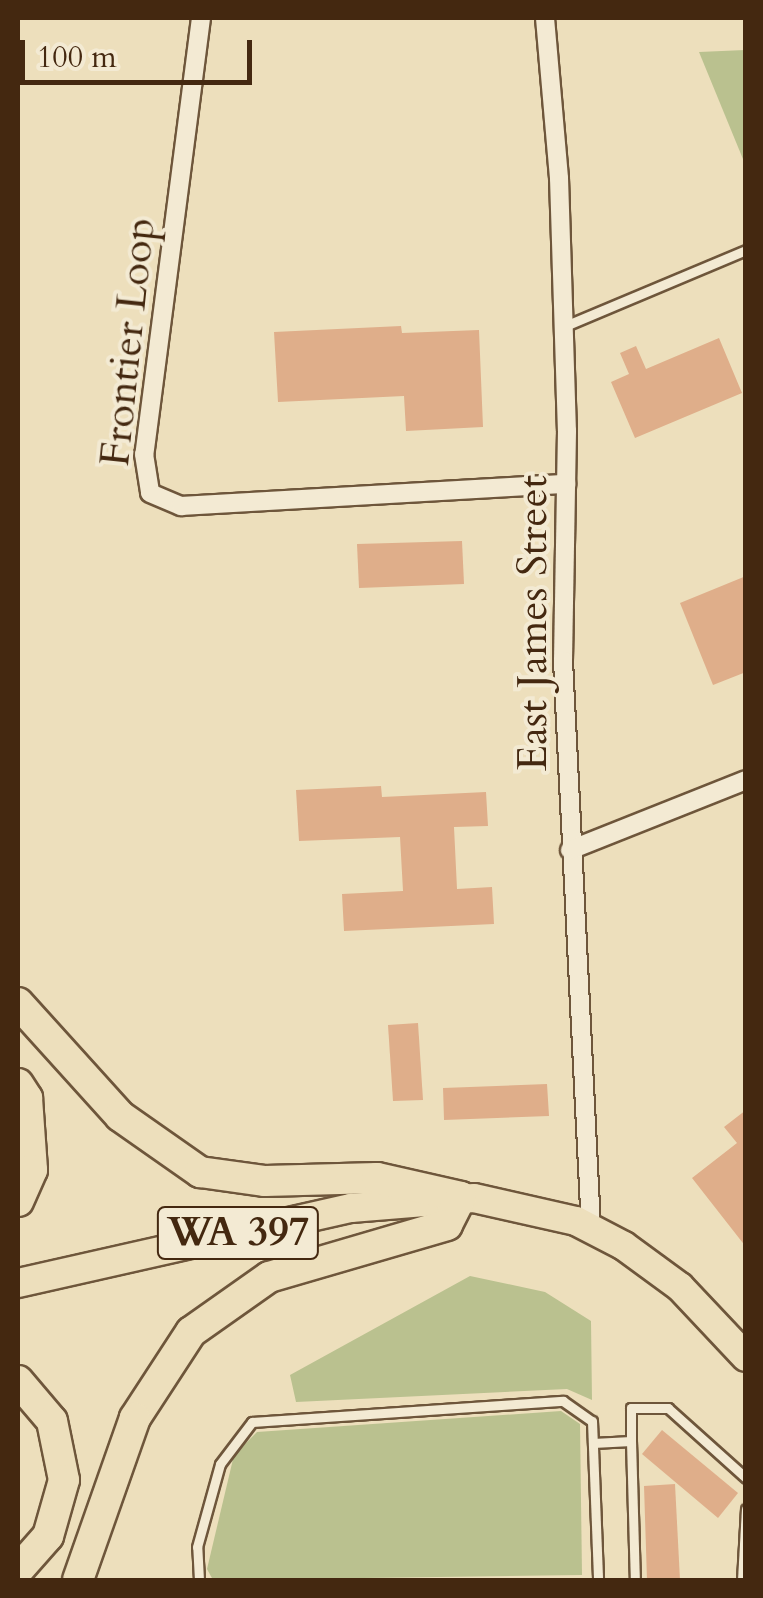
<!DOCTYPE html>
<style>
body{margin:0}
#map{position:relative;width:763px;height:1598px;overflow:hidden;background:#eddfbc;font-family:Cardo,serif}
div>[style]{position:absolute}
.green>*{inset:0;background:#bac18f}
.building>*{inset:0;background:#dfae8a}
.roads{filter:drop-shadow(2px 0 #6e563b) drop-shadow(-2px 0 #6e563b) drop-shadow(0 2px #6e563b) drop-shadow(0 -2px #6e563b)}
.service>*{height:9px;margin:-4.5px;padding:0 4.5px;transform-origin:4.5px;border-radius:4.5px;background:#f3ead3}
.minor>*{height:18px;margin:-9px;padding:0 9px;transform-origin:9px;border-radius:9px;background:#f3ead3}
.primary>*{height:28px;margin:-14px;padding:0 14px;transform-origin:14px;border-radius:14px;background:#eddfbc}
.motorway>*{height:30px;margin:-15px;padding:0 15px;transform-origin:15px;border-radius:15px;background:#eddfbc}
span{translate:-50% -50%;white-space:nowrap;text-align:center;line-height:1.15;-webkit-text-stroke:8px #f3ead3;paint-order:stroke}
.shield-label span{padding:2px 8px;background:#f3ead3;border:2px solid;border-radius:8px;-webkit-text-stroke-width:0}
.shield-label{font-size:40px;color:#442810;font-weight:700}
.street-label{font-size:42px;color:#442810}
.frame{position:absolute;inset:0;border:20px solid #442810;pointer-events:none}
.scale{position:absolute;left:20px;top:40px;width:232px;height:45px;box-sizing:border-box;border:5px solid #442810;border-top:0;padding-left:12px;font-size:30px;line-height:35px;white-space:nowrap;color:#442810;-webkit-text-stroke:8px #f3ead3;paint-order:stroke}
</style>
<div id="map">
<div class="green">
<i style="clip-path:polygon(745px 50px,746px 50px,745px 164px,699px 52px)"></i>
<i style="clip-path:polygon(470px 1276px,545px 1292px,591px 1321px,592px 1400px,567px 1389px,296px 1402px,290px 1375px)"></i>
<i style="clip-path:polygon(561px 1411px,580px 1424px,582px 1575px,213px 1580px,207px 1569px,234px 1455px,257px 1432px)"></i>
</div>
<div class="building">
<i style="clip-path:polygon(401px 326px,402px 333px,479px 330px,483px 427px,406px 431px,404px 396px,278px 402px,274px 332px)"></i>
<i style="clip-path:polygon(719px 338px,742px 393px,635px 438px,611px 382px,629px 374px,620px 353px,636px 346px,646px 369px)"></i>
<i style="clip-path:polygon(462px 541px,464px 584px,359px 588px,357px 544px)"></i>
<i style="clip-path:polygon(746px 576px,746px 672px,713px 685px,680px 603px)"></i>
<i style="clip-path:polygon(381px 786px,382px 797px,486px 792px,488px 826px,454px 827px,457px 889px,492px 887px,494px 924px,344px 931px,342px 894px,403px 891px,400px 837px,299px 841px,296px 790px)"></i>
<i style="clip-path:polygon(418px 1023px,423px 1100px,393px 1101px,388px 1025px)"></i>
<i style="clip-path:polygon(547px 1084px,549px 1116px,444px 1120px,443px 1088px)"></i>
<i style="clip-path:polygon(746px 1110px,746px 1247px,692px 1178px,737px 1143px,724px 1127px)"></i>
<i style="clip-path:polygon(662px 1430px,738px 1493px,718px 1518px,642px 1454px)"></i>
<i style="clip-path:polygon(675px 1484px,680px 1580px,647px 1580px,644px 1486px)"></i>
</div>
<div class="roads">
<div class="service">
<i style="left:565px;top:326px;width:196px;rotate:-22.8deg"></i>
<i style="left:631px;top:1441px;width:33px;rotate:-90deg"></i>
<i style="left:631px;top:1408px;width:37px"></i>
<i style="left:668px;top:1408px;width:105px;rotate:41.9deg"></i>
<i style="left:593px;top:1443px;width:38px;rotate:-3deg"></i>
<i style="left:631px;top:1441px;width:139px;rotate:88.4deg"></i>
<i style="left:199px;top:1580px;width:33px;rotate:-93deg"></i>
<i style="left:197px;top:1547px;width:86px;rotate:-74.5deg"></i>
<i style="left:220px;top:1464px;width:53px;rotate:-52.7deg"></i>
<i style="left:252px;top:1422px;width:312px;rotate:-3.9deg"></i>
<i style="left:563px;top:1401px;width:35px;rotate:35deg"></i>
<i style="left:592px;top:1421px;width:159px;rotate:87.8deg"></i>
<i style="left:742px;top:1580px;width:71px;rotate:-86.8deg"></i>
</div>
<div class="minor">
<i style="left:201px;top:18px;width:440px;rotate:97.4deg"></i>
<i style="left:144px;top:454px;width:39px;rotate:81deg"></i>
<i style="left:150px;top:493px;width:34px;rotate:23deg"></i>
<i style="left:181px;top:506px;width:386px;rotate:-3.3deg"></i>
<i style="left:545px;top:18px;width:161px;rotate:85deg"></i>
<i style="left:559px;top:178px;width:253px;rotate:88.2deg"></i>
<i style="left:567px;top:431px;width:230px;rotate:91deg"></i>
<i style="left:563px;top:661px;width:568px;rotate:87.17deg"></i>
<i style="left:570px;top:850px;width:189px;rotate:-21.7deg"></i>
</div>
<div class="primary">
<i style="left:18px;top:1283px;width:341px;rotate:-12.7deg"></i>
<i style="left:351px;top:1208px;width:123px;rotate:-4.6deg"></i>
<i style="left:474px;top:1198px;width:105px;rotate:12.7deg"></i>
<i style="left:576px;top:1221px;width:54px;rotate:27.5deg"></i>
<i style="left:624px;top:1246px;width:69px;rotate:36.2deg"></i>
<i style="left:680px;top:1287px;width:96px;rotate:46.7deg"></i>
</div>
<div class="motorway">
<i style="left:18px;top:1003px;width:152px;rotate:47.9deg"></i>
<i style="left:120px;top:1116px;width:98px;rotate:35deg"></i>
<i style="left:200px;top:1172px;width:66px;rotate:7.9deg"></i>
<i style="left:265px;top:1181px;width:112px;rotate:-1.5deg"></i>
<i style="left:377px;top:1178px;width:86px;rotate:12.7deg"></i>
<i style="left:461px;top:1197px;width:31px;rotate:117deg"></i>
<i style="left:447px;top:1225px;width:185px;rotate:163.7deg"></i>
<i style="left:269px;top:1277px;width:95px;rotate:144.8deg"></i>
<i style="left:191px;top:1332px;width:103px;rotate:123.1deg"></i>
<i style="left:135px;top:1418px;width:172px;rotate:109.4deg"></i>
<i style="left:18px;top:1084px;width:17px;rotate:57deg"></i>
<i style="left:27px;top:1098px;width:72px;rotate:86deg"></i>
<i style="left:32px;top:1170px;width:34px;rotate:114deg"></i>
<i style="left:18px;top:1381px;width:52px;rotate:49.6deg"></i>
<i style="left:52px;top:1421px;width:60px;rotate:78.5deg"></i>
<i style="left:64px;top:1480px;width:58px;rotate:105.9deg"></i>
<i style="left:48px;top:1536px;width:45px;rotate:131.4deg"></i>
</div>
</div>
<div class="shield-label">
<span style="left:238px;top:1233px">WA 397</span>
</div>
<div class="street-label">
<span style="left:128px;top:342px;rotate:-84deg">Frontier Loop</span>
<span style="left:533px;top:623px;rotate:-90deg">East James Street</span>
</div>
<div class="frame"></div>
<div class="scale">100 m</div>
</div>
